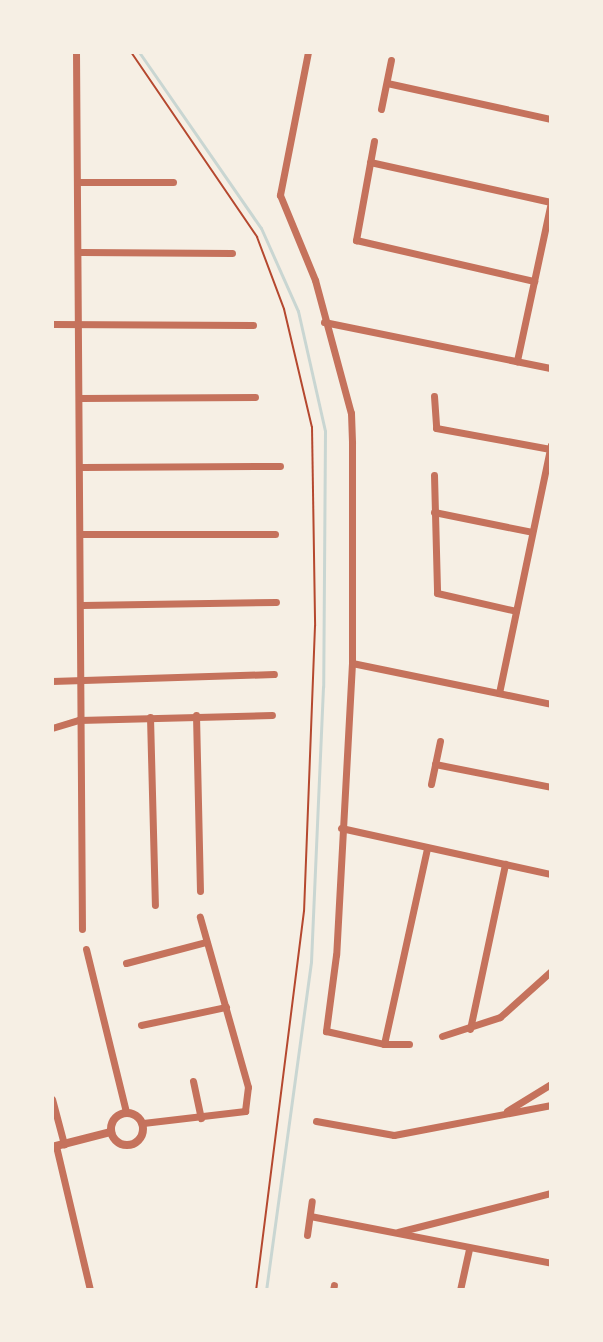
<!DOCTYPE html>
<style>
body{margin:0}
#map{position:relative;width:603px;height:1342px;overflow:hidden;background:#f6efe4;font-family:"Fira Sans",sans-serif}
div>[style]{position:absolute}
.stream>*{height:3px;margin:-1.5px;padding:0 1.5px;transform-origin:1.5px;border-radius:1.5px;background:#c9d6d2}
.path>*{height:2px;margin:-1px;padding:0 1px;transform-origin:1px;border-radius:1px;background:#b5482f}
.minor>*{height:7px;margin:-3.5px;padding:0 3.5px;transform-origin:3.5px;border-radius:3.5px;background:#c5725c}
.tertiary>*{height:8px;margin:-4px;padding:0 4px;transform-origin:4px;border-radius:4px;background:#c5725c}
.tertiary>.ring{margin:-4px;padding:0;box-sizing:content-box;background:none;border:8px solid #c5725c;border-radius:50%}
span{translate:-50% -50%;white-space:nowrap;text-align:center;line-height:1.15;-webkit-text-stroke:6px #f6efe4;paint-order:stroke}
.frame{position:absolute;inset:0;border:54px solid #f6efe4;pointer-events:none}
</style>
<div id="map">
<div class="stream">
<i style="left:139px;top:52px;width:214px;rotate:55.3deg"></i>
<i style="left:261px;top:228px;width:91px;rotate:66deg"></i>
<i style="left:298px;top:311px;width:123px;rotate:77.3deg"></i>
<i style="left:325px;top:431px;width:256px;rotate:90.4deg"></i>
<i style="left:323px;top:687px;width:275px;rotate:92.5deg"></i>
<i style="left:311px;top:962px;width:331px;rotate:97.8deg"></i>
</div>
<div class="path">
<i style="left:131px;top:52px;width:224px;rotate:55.7deg"></i>
<i style="left:257px;top:237px;width:77px;rotate:69.4deg"></i>
<i style="left:284px;top:309px;width:121px;rotate:76.7deg"></i>
<i style="left:312px;top:427px;width:199px;rotate:89.1deg"></i>
<i style="left:315px;top:626px;width:285px;rotate:92.2deg"></i>
<i style="left:304px;top:911px;width:382px;rotate:97.2deg"></i>
</div>
<div class="minor">
<i style="left:76px;top:52px;width:877px;rotate:89.61deg"></i>
<i style="left:308px;top:52px;width:146px;rotate:101.1deg"></i>
<i style="left:280px;top:195px;width:92px;rotate:67.6deg"></i>
<i style="left:315px;top:280px;width:138px;rotate:74.9deg"></i>
<i style="left:351px;top:413px;width:30px;rotate:88deg"></i>
<i style="left:352px;top:443px;width:220px;rotate:90deg"></i>
<i style="left:352px;top:663px;width:292px;rotate:93.1deg"></i>
<i style="left:336px;top:955px;width:77px;rotate:97.5deg"></i>
<i style="left:326px;top:1031px;width:59px;rotate:12.6deg"></i>
<i style="left:384px;top:1044px;width:25px"></i>
<i style="left:387px;top:83px;width:168px;rotate:12.4deg"></i>
<i style="left:381px;top:109px;width:50px;rotate:-78.5deg"></i>
<i style="left:374px;top:141px;width:101px;rotate:100.3deg"></i>
<i style="left:356px;top:240px;width:183px;rotate:13deg"></i>
<i style="left:370px;top:162px;width:185px;rotate:12.5deg"></i>
<i style="left:551px;top:202px;width:163px;rotate:102.1deg"></i>
<i style="left:78px;top:182px;width:95px"></i>
<i style="left:81px;top:252px;width:151px;rotate:0.4deg"></i>
<i style="left:324px;top:322px;width:232px;rotate:11.5deg"></i>
<i style="left:52px;top:324px;width:201px;rotate:0.3deg"></i>
<i style="left:434px;top:396px;width:32px;rotate:86deg"></i>
<i style="left:436px;top:428px;width:116px;rotate:10.4deg"></i>
<i style="left:80px;top:398px;width:175px;rotate:-0.3deg"></i>
<i style="left:82px;top:467px;width:198px;rotate:-0.3deg"></i>
<i style="left:434px;top:475px;width:118px;rotate:88.5deg"></i>
<i style="left:437px;top:593px;width:81px;rotate:12.8deg"></i>
<i style="left:434px;top:512px;width:100px;rotate:11.5deg"></i>
<i style="left:81px;top:534px;width:194px"></i>
<i style="left:82px;top:605px;width:194px;rotate:-0.9deg"></i>
<i style="left:352px;top:663px;width:203px;rotate:11.6deg"></i>
<i style="left:52px;top:681px;width:222px;rotate:-1.8deg"></i>
<i style="left:499px;top:693px;width:253px;rotate:-78.2deg"></i>
<i style="left:196px;top:715px;width:176px;rotate:88.7deg"></i>
<i style="left:150px;top:717px;width:188px;rotate:88.5deg"></i>
<i style="left:52px;top:728px;width:28px;rotate:-17deg"></i>
<i style="left:79px;top:720px;width:193px;rotate:-1.5deg"></i>
<i style="left:435px;top:764px;width:118px;rotate:11.2deg"></i>
<i style="left:431px;top:784px;width:44px;rotate:-78.2deg"></i>
<i style="left:341px;top:828px;width:215px;rotate:12.4deg"></i>
<i style="left:86px;top:949px;width:168px;rotate:76.2deg"></i>
<i style="left:126px;top:963px;width:83px;rotate:-14.7deg"></i>
<i style="left:141px;top:1025px;width:87px;rotate:-12deg"></i>
<i style="left:470px;top:1029px;width:169px;rotate:-78deg"></i>
<i style="left:442px;top:1036px;width:61px;rotate:-18.1deg"></i>
<i style="left:500px;top:1017px;width:69px;rotate:-42deg"></i>
<i style="left:384px;top:1044px;width:201px;rotate:-77.6deg"></i>
<i style="left:193px;top:1081px;width:38px;rotate:78deg"></i>
<i style="left:52px;top:1099px;width:47px;rotate:75.1deg"></i>
<i style="left:507px;top:1111px;width:52px;rotate:-31.5deg"></i>
<i style="left:316px;top:1121px;width:79px;rotate:10.2deg"></i>
<i style="left:394px;top:1135px;width:160px;rotate:-10.8deg"></i>
<i style="left:143px;top:1123px;width:103px;rotate:-6.7deg"></i>
<i style="left:245px;top:1111px;width:24px;rotate:-83deg"></i>
<i style="left:248px;top:1087px;width:177px;rotate:-105.8deg"></i>
<i style="left:56px;top:1146px;width:148px;rotate:76.7deg"></i>
<i style="left:310px;top:1216px;width:246px;rotate:11deg"></i>
<i style="left:398px;top:1232px;width:158px;rotate:-14.3deg"></i>
<i style="left:307px;top:1235px;width:34px;rotate:-82deg"></i>
<i style="left:333px;top:1290px;width:5px;rotate:-79deg"></i>
<i style="left:460px;top:1290px;width:42px;rotate:-77.6deg"></i>
</div>
<div class="tertiary">
<i class="ring" style="left:111px;top:1113px;width:24px;height:24px"></i>
<i style="left:52px;top:1147px;width:61px;rotate:-14.3deg"></i>
</div>
<div class="frame"></div>
</div>
